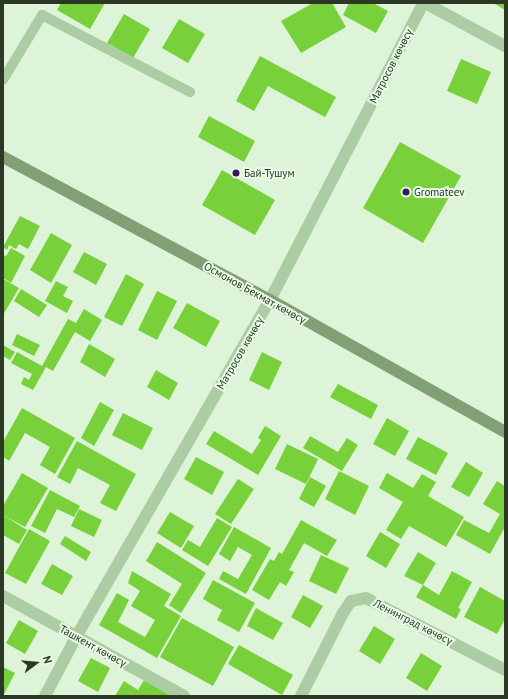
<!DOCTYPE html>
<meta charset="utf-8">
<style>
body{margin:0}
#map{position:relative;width:508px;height:699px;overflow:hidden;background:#ddf4d9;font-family:"PT Sans",sans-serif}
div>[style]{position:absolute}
.building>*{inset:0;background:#78d03b}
.lane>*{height:10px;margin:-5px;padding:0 5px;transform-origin:5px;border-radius:5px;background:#accda4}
.street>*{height:12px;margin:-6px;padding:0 6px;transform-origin:6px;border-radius:6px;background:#accda4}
.secondary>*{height:12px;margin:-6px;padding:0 6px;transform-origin:6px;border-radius:6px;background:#82a075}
.dots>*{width:11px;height:11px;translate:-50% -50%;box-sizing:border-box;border:2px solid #e8fbe6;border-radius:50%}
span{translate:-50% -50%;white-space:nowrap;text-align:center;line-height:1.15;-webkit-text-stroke:4px #e8fbe6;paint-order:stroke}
.street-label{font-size:11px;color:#2c3726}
.poi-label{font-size:11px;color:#2c3726}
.left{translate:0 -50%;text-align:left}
.frame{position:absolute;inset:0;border:4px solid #2c3726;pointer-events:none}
.north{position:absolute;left:16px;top:643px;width:40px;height:40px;-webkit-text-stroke:3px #e8fbe6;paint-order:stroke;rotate:74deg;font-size:11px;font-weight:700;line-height:16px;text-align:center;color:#2c3726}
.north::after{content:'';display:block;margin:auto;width:14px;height:18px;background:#2c3726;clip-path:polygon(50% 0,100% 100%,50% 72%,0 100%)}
</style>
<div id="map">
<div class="building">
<i style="clip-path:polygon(61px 3px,105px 3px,90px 29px,57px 10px)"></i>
<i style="clip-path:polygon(313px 3px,332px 3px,346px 27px,301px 53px,281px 21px)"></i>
<i style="clip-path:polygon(349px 3px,373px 3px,388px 11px,376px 33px,343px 15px)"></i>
<i style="clip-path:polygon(493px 3px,505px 3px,505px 10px)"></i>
<i style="clip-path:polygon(124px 14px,150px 29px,133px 58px,107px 43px)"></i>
<i style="clip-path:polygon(179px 19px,205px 34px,188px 63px,162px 48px)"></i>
<i style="clip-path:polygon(260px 56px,336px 97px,325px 117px,268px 86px,254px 111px,236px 101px)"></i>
<i style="clip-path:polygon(461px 59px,491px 72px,477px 104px,447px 91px)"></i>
<i style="clip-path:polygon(209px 116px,255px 141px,244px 162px,198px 137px)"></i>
<i style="clip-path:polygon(400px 142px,461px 176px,423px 243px,363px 208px)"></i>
<i style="clip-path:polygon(222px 170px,275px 200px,255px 235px,202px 205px)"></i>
<i style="clip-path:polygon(20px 216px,40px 226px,28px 249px,19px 244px,16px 249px,9px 245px,7px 250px,3px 247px)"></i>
<i style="clip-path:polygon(51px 233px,72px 245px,51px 283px,30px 270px)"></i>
<i style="clip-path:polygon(11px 248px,25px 256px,11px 283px,3px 278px,3px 255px,6px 256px)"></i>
<i style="clip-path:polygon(84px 252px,107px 264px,96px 285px,73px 272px)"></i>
<i style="clip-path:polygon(126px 274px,144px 284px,122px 326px,104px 317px)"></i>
<i style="clip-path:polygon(3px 279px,19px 288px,3px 315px)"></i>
<i style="clip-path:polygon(56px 281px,68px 287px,63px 296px,73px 301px,67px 313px,45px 301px)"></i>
<i style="clip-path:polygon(21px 289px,47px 305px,39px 317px,14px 301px)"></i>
<i style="clip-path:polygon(157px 291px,177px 301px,157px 340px,138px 330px)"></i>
<i style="clip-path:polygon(187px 303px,220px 321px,206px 347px,173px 328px)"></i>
<i style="clip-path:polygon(84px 309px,102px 320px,90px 341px,75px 332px,53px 371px,46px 367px,33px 390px,21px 384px,24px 377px,29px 380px,32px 374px,11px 363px,17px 352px,42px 366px,68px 319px,76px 323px)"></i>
<i style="clip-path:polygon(17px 334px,40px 345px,34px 356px,12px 345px)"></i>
<i style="clip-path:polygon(89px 344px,115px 359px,105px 377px,80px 362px)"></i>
<i style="clip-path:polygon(3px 345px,15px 352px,10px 360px,3px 356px)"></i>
<i style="clip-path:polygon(262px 352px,282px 362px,269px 390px,249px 380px)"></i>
<i style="clip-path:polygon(156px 370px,178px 383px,169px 400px,147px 387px)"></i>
<i style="clip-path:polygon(338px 384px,378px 405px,371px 419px,330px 397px)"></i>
<i style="clip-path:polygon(100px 402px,114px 410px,94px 446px,81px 438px)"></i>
<i style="clip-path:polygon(22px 408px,75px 438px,55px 474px,40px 465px,50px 447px,25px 433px,9px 461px,3px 457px,3px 442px)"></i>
<i style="clip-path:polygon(123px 413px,153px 428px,142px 450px,112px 435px)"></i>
<i style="clip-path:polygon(387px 418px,409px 431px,395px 456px,373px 444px)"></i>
<i style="clip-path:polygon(265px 426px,281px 436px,258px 475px,206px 444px,214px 431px,252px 454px,261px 440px,258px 438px)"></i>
<i style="clip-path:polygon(310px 436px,338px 452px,347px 438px,358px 445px,342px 471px,303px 448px)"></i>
<i style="clip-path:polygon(418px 437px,448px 453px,436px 475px,406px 459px)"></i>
<i style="clip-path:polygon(77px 441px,136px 474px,116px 511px,100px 503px,110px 485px,78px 468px,70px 484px,57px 477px)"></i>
<i style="clip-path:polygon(287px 444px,318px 459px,306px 484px,275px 469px)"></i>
<i style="clip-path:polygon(196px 457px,224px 472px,212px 495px,184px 479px)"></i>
<i style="clip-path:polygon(466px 462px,483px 473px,469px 497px,451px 487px)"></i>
<i style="clip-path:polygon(339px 471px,369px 486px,355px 515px,325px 499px)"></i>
<i style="clip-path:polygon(22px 473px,48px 488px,25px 527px,3px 515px,3px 506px)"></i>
<i style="clip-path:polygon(387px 473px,413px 488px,422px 474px,436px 482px,428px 496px,464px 517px,446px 547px,409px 526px,401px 539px,386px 530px,403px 502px,379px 488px)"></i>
<i style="clip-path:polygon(310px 477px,326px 486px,314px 507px,299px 499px)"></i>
<i style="clip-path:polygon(238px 479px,254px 489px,231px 524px,215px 514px)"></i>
<i style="clip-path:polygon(497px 481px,505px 486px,505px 527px,490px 554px,456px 535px,464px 520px,489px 533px,500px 514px,483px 504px)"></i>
<i style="clip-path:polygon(50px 490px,80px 506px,74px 517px,57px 509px,45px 533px,31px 526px)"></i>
<i style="clip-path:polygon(79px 509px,102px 520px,94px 537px,71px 526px)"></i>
<i style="clip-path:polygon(170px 512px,194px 526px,181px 548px,157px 533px)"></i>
<i style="clip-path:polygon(3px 515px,27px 530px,19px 544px,3px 535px)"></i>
<i style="clip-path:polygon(217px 518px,232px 527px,208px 566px,182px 550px,188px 540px,200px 547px)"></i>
<i style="clip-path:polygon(301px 520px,337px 540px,327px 556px,304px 543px,289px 570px,294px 572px,286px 586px,280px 582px,269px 600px,252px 590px,270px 559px,274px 561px,279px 552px,282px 554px)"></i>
<i style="clip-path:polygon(234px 527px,271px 548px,246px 594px,219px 579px,223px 571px,238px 579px,252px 555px,238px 547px,230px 561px,219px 554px)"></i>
<i style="clip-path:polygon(29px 529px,50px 541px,26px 584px,5px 573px)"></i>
<i style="clip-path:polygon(380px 532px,400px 544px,386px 568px,366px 556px)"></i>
<i style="clip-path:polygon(65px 536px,91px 552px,86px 561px,60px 544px)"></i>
<i style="clip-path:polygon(157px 542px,206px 573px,181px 613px,169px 605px,182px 584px,146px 561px)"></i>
<i style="clip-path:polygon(418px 552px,436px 563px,423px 585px,404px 576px)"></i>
<i style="clip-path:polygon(321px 555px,349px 568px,336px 594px,309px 581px)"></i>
<i style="clip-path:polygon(52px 564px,73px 576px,62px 595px,41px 584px)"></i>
<i style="clip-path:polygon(132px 571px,171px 594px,164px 606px,181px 616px,157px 658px,99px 625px,117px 593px,129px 600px,118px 622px,145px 637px,155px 620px,131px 606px,140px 591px,128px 583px)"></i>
<i style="clip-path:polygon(452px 571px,472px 582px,458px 608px,461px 609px,456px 619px,416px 597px,423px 585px,439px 595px)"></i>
<i style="clip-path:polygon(213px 580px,255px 603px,239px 632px,217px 620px,222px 610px,203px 599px)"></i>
<i style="clip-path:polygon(480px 587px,505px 601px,505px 619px,497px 634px,464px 617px)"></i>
<i style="clip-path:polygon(303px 595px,323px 606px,310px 628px,291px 617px)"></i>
<i style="clip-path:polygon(256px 608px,283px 623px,273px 640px,247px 626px)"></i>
<i style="clip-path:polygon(182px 618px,234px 647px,213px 686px,160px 657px)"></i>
<i style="clip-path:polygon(19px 620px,38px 631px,25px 654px,6px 643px)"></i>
<i style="clip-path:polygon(374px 626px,395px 639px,380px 664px,359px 651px)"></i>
<i style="clip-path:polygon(239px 645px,293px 675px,282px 695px,228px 664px)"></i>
<i style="clip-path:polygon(421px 653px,442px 666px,427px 691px,406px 678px)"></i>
<i style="clip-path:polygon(91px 658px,110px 668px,98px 692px,78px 681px)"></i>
<i style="clip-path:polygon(3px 667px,15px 673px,3px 696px)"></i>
<i style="clip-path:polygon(144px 680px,171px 696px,115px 696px,124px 681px,138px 690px)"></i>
</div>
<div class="lane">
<i style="left:3px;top:80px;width:76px;rotate:-59deg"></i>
<i style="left:42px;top:15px;width:167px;rotate:27.5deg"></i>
</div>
<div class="street">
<i style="left:425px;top:3px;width:91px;rotate:28.3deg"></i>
<i style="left:3px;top:596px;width:207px;rotate:28.9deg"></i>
<i style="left:45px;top:696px;width:67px;rotate:-62.3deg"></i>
<i style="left:76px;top:637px;width:389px;rotate:-60.1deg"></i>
<i style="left:270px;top:300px;width:334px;rotate:-62.7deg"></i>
<i style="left:301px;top:696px;width:93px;rotate:-63.2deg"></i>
<i style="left:343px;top:613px;width:14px;rotate:-56deg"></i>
<i style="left:351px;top:601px;width:15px;rotate:-11deg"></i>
<i style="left:366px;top:598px;width:157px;rotate:27.4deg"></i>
</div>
<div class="secondary">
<i style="left:3px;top:157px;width:303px;rotate:28.2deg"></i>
<i style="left:270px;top:300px;width:270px;rotate:29.3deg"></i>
</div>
<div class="dots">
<i style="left:236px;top:173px;background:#34195c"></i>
<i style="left:406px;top:192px;background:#34195c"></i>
</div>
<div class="street-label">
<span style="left:391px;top:66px;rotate:-63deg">Матросов көчөсү</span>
<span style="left:255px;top:293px;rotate:29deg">Осмонов Бекмат көчөсү</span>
<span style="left:240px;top:353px;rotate:-60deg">Матросов көчөсү</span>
<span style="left:413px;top:622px;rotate:27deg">Ленинград көчөсү</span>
<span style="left:93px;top:646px;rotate:29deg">Ташкент көчөсү</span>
</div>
<div class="poi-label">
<span class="left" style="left:244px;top:173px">Бай-Тушум</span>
<span class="left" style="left:414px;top:192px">Gromateev</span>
</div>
<div class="frame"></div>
<div class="north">N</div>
</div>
